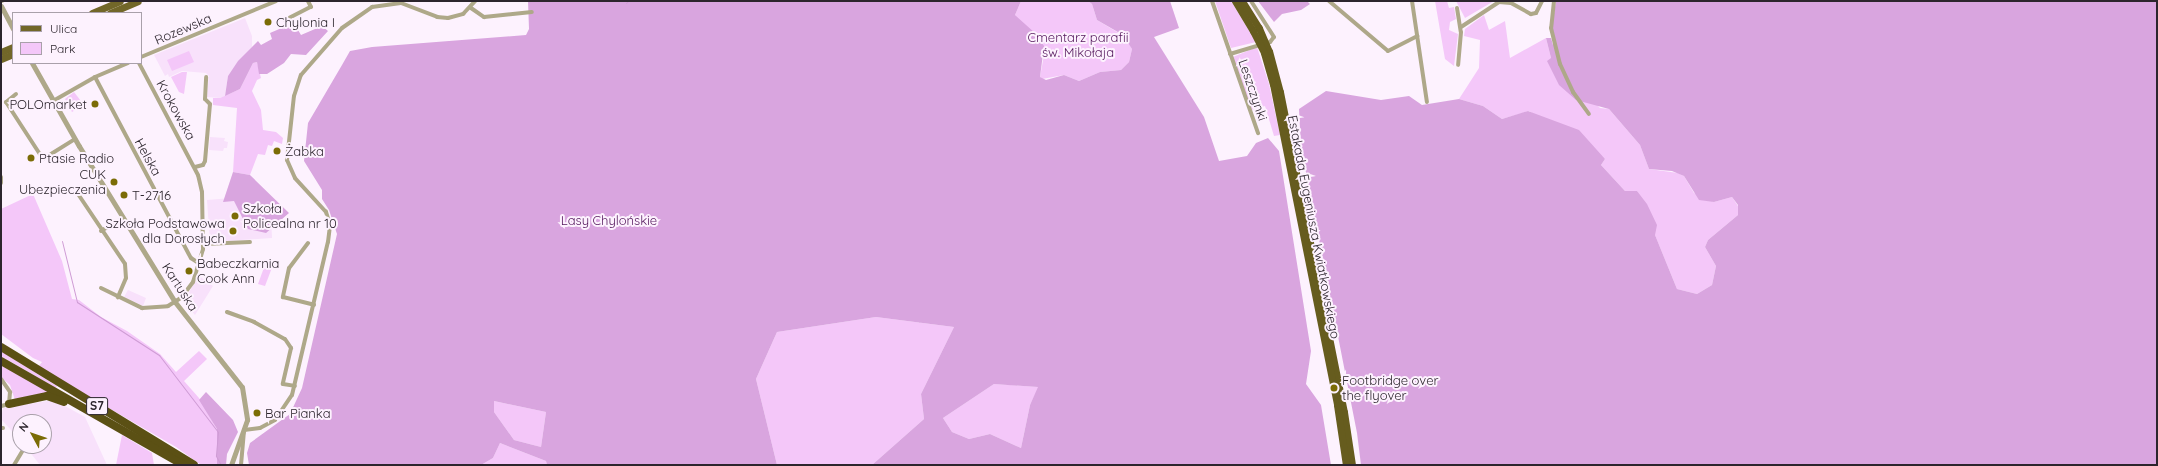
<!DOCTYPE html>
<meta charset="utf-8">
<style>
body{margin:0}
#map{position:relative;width:2158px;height:466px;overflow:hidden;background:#fdf2fe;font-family:Quicksand,sans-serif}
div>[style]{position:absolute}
.built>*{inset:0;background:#f8e1fb}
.green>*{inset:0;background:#f4c7f9}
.forest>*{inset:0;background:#d9a5df}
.stream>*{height:1px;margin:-0.5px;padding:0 0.5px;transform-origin:0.5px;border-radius:0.5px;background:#cf9cd5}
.minor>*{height:4px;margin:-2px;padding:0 2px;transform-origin:2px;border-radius:2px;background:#aea889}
.tertiary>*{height:5px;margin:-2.5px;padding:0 2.5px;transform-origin:2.5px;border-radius:2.5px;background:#aea889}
.primary>*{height:7px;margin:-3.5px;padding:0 3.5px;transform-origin:3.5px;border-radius:3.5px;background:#726729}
.trunk>*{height:7px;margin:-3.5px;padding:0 3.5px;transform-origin:3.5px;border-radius:3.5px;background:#665c1e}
.motorway>*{height:8px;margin:-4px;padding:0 4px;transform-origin:4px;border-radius:4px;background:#5b5014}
.trunk-bridge>*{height:7px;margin:-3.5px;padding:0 3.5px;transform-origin:3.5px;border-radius:3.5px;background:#665c1e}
.dots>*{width:11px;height:11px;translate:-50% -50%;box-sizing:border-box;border:2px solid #fdf2fe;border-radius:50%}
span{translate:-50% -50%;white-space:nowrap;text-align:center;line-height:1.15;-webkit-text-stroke:4px #fdf2fe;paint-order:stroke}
.shield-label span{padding:1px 3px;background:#fdf2fe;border:1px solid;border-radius:3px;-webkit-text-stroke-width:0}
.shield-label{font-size:12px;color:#2c252d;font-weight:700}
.poi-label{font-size:13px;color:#2c252d}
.left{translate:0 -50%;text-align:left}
.right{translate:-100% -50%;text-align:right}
.street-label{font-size:13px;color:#2c252d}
.park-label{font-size:13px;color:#54175c}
.frame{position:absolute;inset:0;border:2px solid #2c252d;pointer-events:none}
.legend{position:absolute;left:12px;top:12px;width:130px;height:52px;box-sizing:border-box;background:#fdf2fe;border:1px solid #a9a0aa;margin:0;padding:5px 7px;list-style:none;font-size:12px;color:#2c252d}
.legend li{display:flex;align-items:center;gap:8px;height:20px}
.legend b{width:20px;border:1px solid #a9a0aa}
.north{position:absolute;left:12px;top:414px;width:40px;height:40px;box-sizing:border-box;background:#fdf2fe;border:1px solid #a9a0aa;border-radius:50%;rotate:310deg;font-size:11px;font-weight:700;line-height:16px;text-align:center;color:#2c252d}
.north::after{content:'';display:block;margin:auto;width:14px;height:18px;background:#7b6c06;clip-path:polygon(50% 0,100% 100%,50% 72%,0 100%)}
</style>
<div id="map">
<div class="built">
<i style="clip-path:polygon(245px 18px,252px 36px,252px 47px,228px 76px,225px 96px,220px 98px,207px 97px,209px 76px,206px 73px,182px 71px,169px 77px,168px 74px,165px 76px,154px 55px)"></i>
<i style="clip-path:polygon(210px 137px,225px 138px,224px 141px,228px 142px,227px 148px,224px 148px,223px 151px,209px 150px)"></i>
<i style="clip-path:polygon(270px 195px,272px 238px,210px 242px,207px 200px)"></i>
<i style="clip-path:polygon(199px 276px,213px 286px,195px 315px,190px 309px,191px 305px,184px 300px)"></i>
<i style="clip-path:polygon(128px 290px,146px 298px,143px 306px,124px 297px)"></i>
<i style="clip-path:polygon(54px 400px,85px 417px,107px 465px,40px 465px,25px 446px,44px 446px,44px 422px,20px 422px,20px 440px,1px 419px,3px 408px)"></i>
</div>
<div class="green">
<i style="clip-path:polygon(1021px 1px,1088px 1px,1092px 4px,1097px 20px,1127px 38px,1132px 49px,1129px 62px,1121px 70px,1100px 72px,1079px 81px,1064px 75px,1042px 79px,1040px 77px,1044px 55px,1015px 15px)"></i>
<i style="clip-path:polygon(1215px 1px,1231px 1px,1256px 42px,1231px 48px)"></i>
<i style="clip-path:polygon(1435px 1px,1447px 1px,1449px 8px,1454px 7px,1456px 19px,1450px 22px,1449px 30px,1458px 34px,1454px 66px,1445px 59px)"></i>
<i style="clip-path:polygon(1456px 1px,1494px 1px,1465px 18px)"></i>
<i style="clip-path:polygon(1484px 15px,1489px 30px,1505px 21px,1510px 58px,1546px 38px,1551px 58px,1600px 108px,1609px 109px,1640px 145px,1649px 169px,1678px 173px,1684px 176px,1694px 193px,1714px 202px,1732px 197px,1738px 206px,1738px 215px,1708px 240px,1705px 247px,1716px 266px,1712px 285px,1697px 294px,1677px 289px,1637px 191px,1625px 191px,1601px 165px,1605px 159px,1529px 111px,1502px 119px,1483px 106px,1459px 99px,1479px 68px,1480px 40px,1464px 36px,1465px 29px)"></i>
<i style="clip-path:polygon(1257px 47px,1269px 84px,1280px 135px,1274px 136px,1265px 106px,1251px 110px,1233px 57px)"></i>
<i style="clip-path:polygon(189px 51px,194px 62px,172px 71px,167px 60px)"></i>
<i style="clip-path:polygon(257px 62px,261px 78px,257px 80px,252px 91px,261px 110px,263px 130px,276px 132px,283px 138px,282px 144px,274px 141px,272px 146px,268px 145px,265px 155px,258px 154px,250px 175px,233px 172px,237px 108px,213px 105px,213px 98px,220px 98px,240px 89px,253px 63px)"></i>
<i style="clip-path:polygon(182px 72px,187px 72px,184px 94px,179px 92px,171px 77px)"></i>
<i style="clip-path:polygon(74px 92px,84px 105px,72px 112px,65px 99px)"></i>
<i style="clip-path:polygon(33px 194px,62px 261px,72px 299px,79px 300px,101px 317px,127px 331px,160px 354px,176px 372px,199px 351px,207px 359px,184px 381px,199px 398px,217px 429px,217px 465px,201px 465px,176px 447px,38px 367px,42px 362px,33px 358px,1px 334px,1px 209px)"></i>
<i style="clip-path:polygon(266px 262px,273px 265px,265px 286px,258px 284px)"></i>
<i style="clip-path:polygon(876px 317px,954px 327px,921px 394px,924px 419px,872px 465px,777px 465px,756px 379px,777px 332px)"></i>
<i style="clip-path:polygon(1px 351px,57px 386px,56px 388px,1px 356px)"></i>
<i style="clip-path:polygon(1px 364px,52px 393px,15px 400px,10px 385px,1px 377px)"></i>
<i style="clip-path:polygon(994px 384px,1039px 387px,1030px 405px,1021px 448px,990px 434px,969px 439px,952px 432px,943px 418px)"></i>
<i style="clip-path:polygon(494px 401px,546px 412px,541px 447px,514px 440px,494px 412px)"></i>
<i style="clip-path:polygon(122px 435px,152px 453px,154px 465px,116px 465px)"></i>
<i style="clip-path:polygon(500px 443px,546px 461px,547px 465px,481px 465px,493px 458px)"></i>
</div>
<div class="forest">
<i style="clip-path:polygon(evenodd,528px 1px,1021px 1px,1015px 15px,1035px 33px,1044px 46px,1040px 77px,1046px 80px,1064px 75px,1079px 81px,1100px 72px,1121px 70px,1129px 62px,1132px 49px,1123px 35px,1097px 20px,1092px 4px,1088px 1px,1170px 1px,1179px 28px,1154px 37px,1204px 117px,1219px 161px,1247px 156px,1256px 143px,1268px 138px,1279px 151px,1311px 351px,1306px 384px,1321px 405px,1331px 465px,872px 465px,924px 419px,921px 394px,954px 327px,876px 317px,777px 332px,756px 379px,777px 465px,547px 465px,546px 461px,500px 443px,493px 458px,481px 465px,249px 465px,247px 453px,250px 443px,290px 414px,302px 388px,337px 234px,329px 210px,322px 199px,322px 190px,304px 161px,308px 123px,342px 65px,350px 51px,372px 47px,526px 35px,529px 29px,528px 1px,994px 384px,1038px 387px,1030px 405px,1021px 448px,990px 434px,969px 439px,952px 432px,943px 418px,994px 384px,528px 1px,494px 401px,546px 412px,541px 447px,514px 440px,494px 412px,494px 401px)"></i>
<i style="clip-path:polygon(1258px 1px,1307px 1px,1310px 4px,1301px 10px,1282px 14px,1274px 22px)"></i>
<i style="clip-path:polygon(1556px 1px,2157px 1px,2157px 465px,1361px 465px,1357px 433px,1301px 148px,1299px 109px,1326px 91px,1381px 100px,1409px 96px,1422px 105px,1459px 99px,1483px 106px,1502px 119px,1528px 111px,1579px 130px,1605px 159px,1601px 165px,1625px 191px,1637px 191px,1647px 204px,1657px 225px,1655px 235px,1677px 289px,1697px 294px,1712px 285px,1716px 266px,1705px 247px,1708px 240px,1738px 215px,1738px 205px,1732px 197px,1714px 202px,1699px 200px,1684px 176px,1672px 171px,1649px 169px,1640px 145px,1609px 109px,1576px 100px,1559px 85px,1547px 61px,1551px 58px,1546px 38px,1551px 38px,1553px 45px,1556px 44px,1552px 26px)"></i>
<i style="clip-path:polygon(292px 20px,301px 35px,322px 26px,328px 31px,306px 55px,291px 54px,284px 63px,267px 74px,259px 74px,257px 62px,253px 63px,240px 89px,225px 96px,228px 76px,238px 61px,258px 41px,261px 45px,272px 39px,270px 33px,284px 27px,284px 24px)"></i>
<i style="clip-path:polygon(233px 172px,250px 175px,289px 213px,266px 233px,248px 229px,234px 201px,223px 202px)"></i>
<i style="clip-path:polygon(206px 392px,233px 420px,238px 432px,227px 454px,226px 465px,217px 465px,217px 429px,199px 400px)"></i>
</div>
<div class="stream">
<i style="left:626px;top:3px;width:3px;rotate:-45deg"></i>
<i style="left:62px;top:241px;width:63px;rotate:76.2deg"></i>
<i style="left:77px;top:302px;width:98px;rotate:32.9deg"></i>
<i style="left:159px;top:355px;width:97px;rotate:52.5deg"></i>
<i style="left:218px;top:432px;width:24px;rotate:95deg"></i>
<i style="left:216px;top:456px;width:10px;rotate:61deg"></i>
</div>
<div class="minor">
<i style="left:1px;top:1px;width:1px"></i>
<i style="left:1212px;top:1px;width:140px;rotate:70.8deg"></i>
<i style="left:1329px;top:1px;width:77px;rotate:40.3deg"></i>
<i style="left:1388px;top:51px;width:33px;rotate:-27deg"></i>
<i style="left:1412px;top:1px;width:102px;rotate:81.6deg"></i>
<i style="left:1554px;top:1px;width:27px;rotate:96deg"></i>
<i style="left:1551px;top:28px;width:37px;rotate:76deg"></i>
<i style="left:1560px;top:64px;width:31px;rotate:65deg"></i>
<i style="left:1573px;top:92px;width:27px;rotate:54deg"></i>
<i style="left:471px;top:8px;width:16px;rotate:35deg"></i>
<i style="left:484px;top:17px;width:48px;rotate:-5.9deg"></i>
<i style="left:1457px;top:8px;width:24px;rotate:81deg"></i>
<i style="left:1461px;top:32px;width:33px;rotate:95deg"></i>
<i style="left:285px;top:20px;width:29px;rotate:-27deg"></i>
<i style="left:311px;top:7px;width:7px;rotate:-117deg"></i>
<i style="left:1461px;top:27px;width:45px;rotate:-33.3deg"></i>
<i style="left:1499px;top:2px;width:12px;rotate:5deg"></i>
<i style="left:1511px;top:3px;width:23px;rotate:29deg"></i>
<i style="left:1531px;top:14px;width:5px;rotate:-11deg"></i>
<i style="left:1536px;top:13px;width:13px;rotate:-63deg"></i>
<i style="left:1230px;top:54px;width:42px;rotate:-16.7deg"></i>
<i style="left:1270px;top:42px;width:6px;rotate:-51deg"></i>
<i style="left:1274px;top:37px;width:43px;rotate:-122.6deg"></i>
<i style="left:141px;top:57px;width:146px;rotate:-22.5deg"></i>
<i style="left:95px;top:77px;width:205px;rotate:62.1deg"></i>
<i style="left:191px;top:258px;width:11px;rotate:34deg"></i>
<i style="left:16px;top:94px;width:13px;rotate:141deg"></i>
<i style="left:6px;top:102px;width:68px;rotate:57deg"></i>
<i style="left:43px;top:159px;width:38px;rotate:-32deg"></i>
<i style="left:53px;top:101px;width:48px;rotate:-29.7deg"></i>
<i style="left:95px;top:77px;width:36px;rotate:-23deg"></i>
<i style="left:195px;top:167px;width:8px;rotate:-14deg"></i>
<i style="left:203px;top:165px;width:4px;rotate:-63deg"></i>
<i style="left:205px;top:161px;width:57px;rotate:-85deg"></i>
<i style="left:210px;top:104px;width:7px;rotate:-135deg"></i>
<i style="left:205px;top:99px;width:22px;rotate:-87deg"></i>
<i style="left:1px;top:177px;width:6px;rotate:90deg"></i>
<i style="left:78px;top:194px;width:84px;rotate:56.1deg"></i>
<i style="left:125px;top:264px;width:14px;rotate:86deg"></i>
<i style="left:126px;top:278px;width:21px;rotate:113deg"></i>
<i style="left:101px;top:231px;width:26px;rotate:-31deg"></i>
<i style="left:308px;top:243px;width:31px;rotate:127deg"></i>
<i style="left:289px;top:268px;width:30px;rotate:102deg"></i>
<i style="left:283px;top:297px;width:32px;rotate:14deg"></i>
<i style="left:204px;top:244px;width:46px;rotate:-2.5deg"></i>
<i style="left:101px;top:288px;width:46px;rotate:26deg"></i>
<i style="left:142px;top:308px;width:26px;rotate:-4deg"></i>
<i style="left:168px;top:306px;width:15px;rotate:-32deg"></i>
<i style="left:181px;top:298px;width:20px;rotate:-53deg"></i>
<i style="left:193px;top:282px;width:34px;rotate:-73deg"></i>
<i style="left:203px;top:249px;width:57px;rotate:-91deg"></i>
<i style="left:202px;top:192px;width:17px;rotate:-103deg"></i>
<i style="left:198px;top:175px;width:127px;rotate:-117.8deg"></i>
<i style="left:227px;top:312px;width:29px;rotate:20deg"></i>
<i style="left:254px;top:322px;width:35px;rotate:29deg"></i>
<i style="left:285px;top:339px;width:11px;rotate:56deg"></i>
<i style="left:291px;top:348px;width:37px;rotate:103deg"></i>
<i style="left:283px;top:384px;width:12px;rotate:9deg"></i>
<i style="left:1px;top:379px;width:16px;rotate:55deg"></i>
<i style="left:10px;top:392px;width:12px;rotate:95deg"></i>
<i style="left:9px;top:404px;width:8px;rotate:166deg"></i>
<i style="left:1px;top:428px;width:2px"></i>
<i style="left:14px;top:465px;width:21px;rotate:-59deg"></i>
<i style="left:241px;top:465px;width:35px;rotate:-85deg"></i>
<i style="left:244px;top:430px;width:16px;rotate:-7deg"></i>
<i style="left:260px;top:428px;width:17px;rotate:-28deg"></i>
<i style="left:275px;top:420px;width:30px;rotate:-56deg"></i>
<i style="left:292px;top:395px;width:157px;rotate:-76.8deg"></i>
<i style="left:328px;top:242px;width:17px;rotate:-83deg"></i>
<i style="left:330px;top:225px;width:14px;rotate:-107deg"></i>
<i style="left:326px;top:212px;width:46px;rotate:-132.4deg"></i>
<i style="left:295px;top:178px;width:20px;rotate:-114deg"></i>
<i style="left:287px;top:160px;width:64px;rotate:-83.8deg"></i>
<i style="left:294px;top:96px;width:22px;rotate:-72deg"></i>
<i style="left:301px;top:75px;width:62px;rotate:-48.9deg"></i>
<i style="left:342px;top:28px;width:37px;rotate:-35deg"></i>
<i style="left:372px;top:7px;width:29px;rotate:-8deg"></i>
<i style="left:401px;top:3px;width:39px;rotate:21deg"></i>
<i style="left:437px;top:17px;width:11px;rotate:5deg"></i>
<i style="left:448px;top:18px;width:16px;rotate:-15deg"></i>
<i style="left:463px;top:14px;width:18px;rotate:-47deg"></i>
</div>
<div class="tertiary">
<i style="left:1px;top:6px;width:26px;rotate:62deg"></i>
<i style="left:32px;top:63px;width:95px;rotate:60.5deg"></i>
<i style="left:79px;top:146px;width:183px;rotate:58.4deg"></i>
<i style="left:175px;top:302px;width:108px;rotate:51.8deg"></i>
<i style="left:242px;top:387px;width:33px;rotate:81deg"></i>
<i style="left:247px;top:420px;width:48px;rotate:109.6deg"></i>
</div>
<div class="primary">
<i style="left:92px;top:13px;width:30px;rotate:-23deg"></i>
<i style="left:110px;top:13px;width:30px;rotate:-23deg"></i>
<i style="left:1px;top:52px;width:13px;rotate:-23deg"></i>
<i style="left:1px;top:59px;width:13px;rotate:-23deg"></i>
</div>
<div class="trunk">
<i style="left:1235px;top:1px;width:35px;rotate:59deg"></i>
<i style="left:1242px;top:1px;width:32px;rotate:58deg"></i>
<i style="left:1269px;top:51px;width:42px;rotate:75deg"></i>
<i style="left:1280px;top:92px;width:326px;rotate:78.7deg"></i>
<i style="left:1344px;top:412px;width:54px;rotate:81.4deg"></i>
<i style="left:1264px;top:53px;width:32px;rotate:74deg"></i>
<i style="left:1273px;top:84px;width:327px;rotate:78.7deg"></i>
<i style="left:1337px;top:405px;width:61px;rotate:81.5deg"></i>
</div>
<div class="motorway">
<i style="left:1px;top:347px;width:226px;rotate:31.4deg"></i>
<i style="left:1px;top:361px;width:210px;rotate:29.7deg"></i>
<i style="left:9px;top:404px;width:39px;rotate:-12deg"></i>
<i style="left:47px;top:396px;width:18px;rotate:19deg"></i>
</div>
<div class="trunk-bridge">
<i style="left:1259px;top:28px;width:25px;rotate:67deg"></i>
<i style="left:1253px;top:31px;width:25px;rotate:63deg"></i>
</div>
<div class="dots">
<i style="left:268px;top:22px;background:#7b6c06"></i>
<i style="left:95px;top:104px;background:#7b6c06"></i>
<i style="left:277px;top:151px;background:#7b6c06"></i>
<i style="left:31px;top:158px;background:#7b6c06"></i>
<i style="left:114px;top:182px;background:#7b6c06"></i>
<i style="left:124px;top:195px;background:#7b6c06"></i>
<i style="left:235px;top:216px;background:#7b6c06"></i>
<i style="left:233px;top:231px;background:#7b6c06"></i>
<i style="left:189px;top:271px;background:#7b6c06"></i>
<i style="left:1334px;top:388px;background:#7b6c06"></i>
<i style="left:257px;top:413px;background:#7b6c06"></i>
</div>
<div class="shield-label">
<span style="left:97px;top:406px">S7</span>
</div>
<div class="poi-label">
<span class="left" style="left:276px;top:22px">Chylonia I</span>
<span class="right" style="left:87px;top:104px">POLOmarket</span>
<span class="left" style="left:285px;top:151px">Żabka</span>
<span class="left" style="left:39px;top:158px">Ptasie Radio</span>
<span class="right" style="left:106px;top:182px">CUK<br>Ubezpieczenia</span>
<span class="left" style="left:132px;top:195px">T-2716</span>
<span class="left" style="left:243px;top:216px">Szkoła<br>Policealna nr 10</span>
<span class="right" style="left:225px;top:231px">Szkoła Podstawowa<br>dla Dorosłych</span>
<span class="left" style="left:197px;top:271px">Babeczkarnia<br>Cook Ann</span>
<span class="left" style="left:1342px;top:388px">Footbridge over<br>the flyover</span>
<span class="left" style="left:265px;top:413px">Bar Pianka</span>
</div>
<div class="street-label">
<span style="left:183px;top:29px;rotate:-23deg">Rozewska</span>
<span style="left:1253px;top:90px;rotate:71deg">Leszczynki</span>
<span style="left:176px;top:110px;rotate:61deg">Krokowska</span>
<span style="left:148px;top:157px;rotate:61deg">Helska</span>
<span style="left:1314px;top:227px;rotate:79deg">Estakada Eugeniusza Kwiatkowskiego</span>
<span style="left:180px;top:287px;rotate:57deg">Kartuska</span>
</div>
<div class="park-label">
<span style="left:1078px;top:45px">Cmentarz parafii<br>św. Mikołaja</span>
<span style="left:609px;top:220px">Lasy Chylońskie</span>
</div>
<div class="frame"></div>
<ul class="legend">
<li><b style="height:5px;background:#726729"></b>Ulica</li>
<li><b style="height:11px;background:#f4c7f9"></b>Park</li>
</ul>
<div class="north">N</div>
</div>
